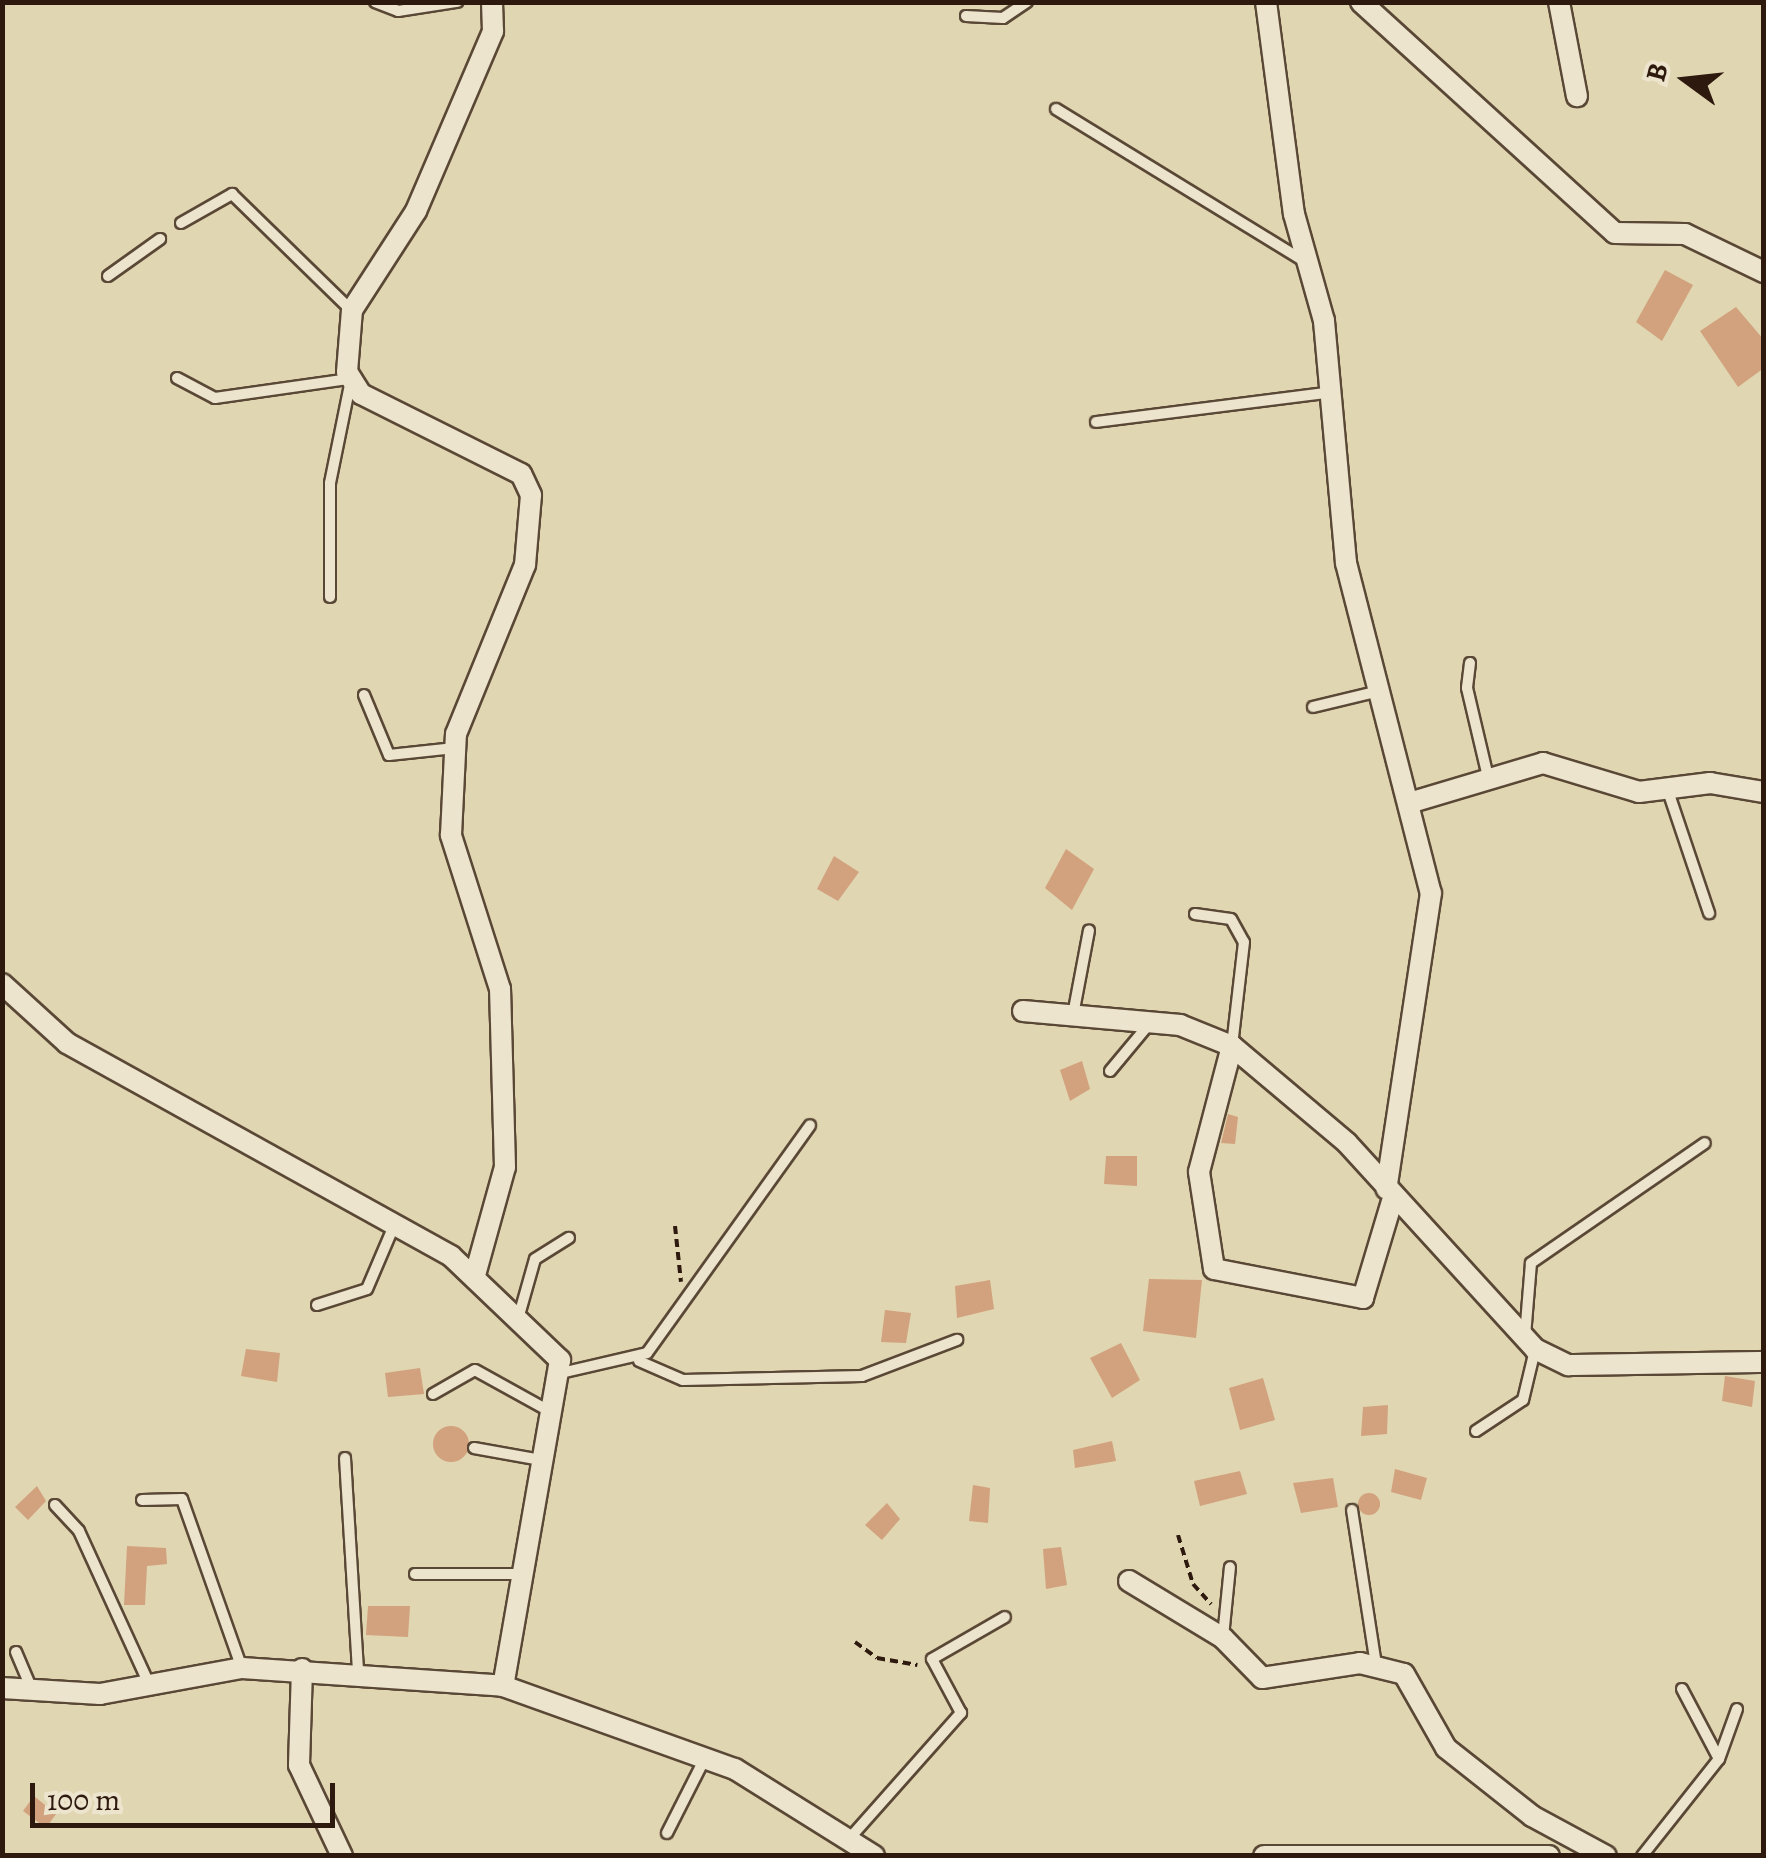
<!DOCTYPE html>
<style>
body{margin:0}
#map{position:relative;width:1766px;height:1858px;overflow:hidden;background:#e1d6b2;font-family:Alegreya,serif}
div>[style]{position:absolute}
.building>*{inset:0;background:#d1a27d}
.round{border-radius:50%}
.path>*{height:4px;margin-top:-2px;transform-origin:0;background:repeating-linear-gradient(90deg,#2d190d 0 8px,transparent 0 13px)}
.roads{filter:drop-shadow(2px 0 #5a4836) drop-shadow(-2px 0 #5a4836) drop-shadow(0 2px #5a4836) drop-shadow(0 -2px #5a4836)}
.service>*{height:10px;margin:-5px;padding:0 5px;transform-origin:5px;border-radius:5px;background:#ece4cd}
.minor>*{height:20px;margin:-10px;padding:0 10px;transform-origin:10px;border-radius:10px;background:#ece4cd}
span{translate:-50% -50%;white-space:nowrap;text-align:center;line-height:1.15;-webkit-text-stroke:8px #ece4cd;paint-order:stroke}
.frame{position:absolute;inset:0;border:5px solid #2d190d;pointer-events:none}
.north{position:absolute;left:1636px;top:30px;width:100px;height:100px;-webkit-text-stroke:8px #ece4cd;paint-order:stroke;rotate:285deg;font-size:28px;font-weight:700;line-height:40px;text-align:center;color:#2d190d}
.north::after{content:'';display:block;margin:auto;width:35px;height:45px;background:#2d190d;clip-path:polygon(50% 0,100% 100%,50% 72%,0 100%)}
.scale{position:absolute;left:30px;top:1783px;width:305px;height:45px;box-sizing:border-box;border:5px solid #2d190d;border-top:0;padding-left:12px;font-size:30px;line-height:35px;white-space:nowrap;color:#2d190d;-webkit-text-stroke:8px #ece4cd;paint-order:stroke}
</style>
<div id="map">
<div class="building">
<i style="clip-path:polygon(1665px 270px,1693px 285px,1662px 341px,1636px 322px)"></i>
<i style="clip-path:polygon(1736px 307px,1764px 340px,1764px 368px,1738px 387px,1700px 331px)"></i>
<i style="clip-path:polygon(1066px 849px,1094px 869px,1072px 910px,1045px 888px)"></i>
<i style="clip-path:polygon(834px 856px,859px 872px,838px 901px,817px 889px)"></i>
<i style="clip-path:polygon(1082px 1061px,1090px 1089px,1070px 1101px,1060px 1070px)"></i>
<i style="clip-path:polygon(1228px 1114px,1238px 1117px,1235px 1144px,1221px 1143px)"></i>
<i style="clip-path:polygon(1106px 1156px,1137px 1156px,1137px 1186px,1104px 1184px)"></i>
<i style="clip-path:polygon(1149px 1279px,1202px 1280px,1196px 1338px,1143px 1331px)"></i>
<i style="clip-path:polygon(990px 1280px,994px 1309px,957px 1318px,955px 1286px)"></i>
<i style="clip-path:polygon(885px 1310px,911px 1313px,906px 1343px,881px 1342px)"></i>
<i style="clip-path:polygon(1121px 1343px,1140px 1380px,1112px 1398px,1090px 1358px)"></i>
<i style="clip-path:polygon(246px 1349px,280px 1353px,277px 1382px,241px 1376px)"></i>
<i style="clip-path:polygon(420px 1368px,424px 1394px,388px 1397px,385px 1373px)"></i>
<i style="clip-path:polygon(1725px 1376px,1755px 1381px,1752px 1407px,1722px 1401px)"></i>
<i style="clip-path:polygon(1263px 1378px,1275px 1420px,1240px 1430px,1229px 1388px)"></i>
<i style="clip-path:polygon(1388px 1405px,1387px 1434px,1361px 1436px,1363px 1407px)"></i>
<i class="round" style="left:433px;top:1426px;width:36px;height:36px"></i>
<i style="clip-path:polygon(1112px 1441px,1116px 1461px,1075px 1468px,1073px 1450px)"></i>
<i style="clip-path:polygon(1395px 1469px,1427px 1478px,1421px 1500px,1391px 1492px)"></i>
<i style="clip-path:polygon(1240px 1471px,1247px 1494px,1200px 1506px,1194px 1481px)"></i>
<i style="clip-path:polygon(1333px 1478px,1338px 1507px,1301px 1513px,1293px 1483px)"></i>
<i style="clip-path:polygon(973px 1485px,990px 1488px,988px 1523px,969px 1521px)"></i>
<i style="clip-path:polygon(37px 1486px,46px 1501px,28px 1520px,15px 1507px)"></i>
<i class="round" style="left:1358px;top:1493px;width:22px;height:22px"></i>
<i style="clip-path:polygon(887px 1503px,900px 1519px,882px 1540px,865px 1525px)"></i>
<i style="clip-path:polygon(127px 1546px,166px 1548px,167px 1564px,147px 1566px,145px 1605px,124px 1605px)"></i>
<i style="clip-path:polygon(1061px 1547px,1067px 1585px,1046px 1589px,1043px 1549px)"></i>
<i style="clip-path:polygon(368px 1606px,410px 1606px,408px 1637px,366px 1635px)"></i>
<i style="clip-path:polygon(34px 1796px,56px 1814px,46px 1828px,23px 1811px)"></i>
</div>
<div class="path">
<i style="left:675px;top:1226px;width:56px;rotate:83.9deg"></i>
<i style="left:1178px;top:1535px;width:51px;rotate:73deg"></i>
<i style="left:1193px;top:1584px;width:27px;rotate:48deg"></i>
<i style="left:855px;top:1642px;width:27px;rotate:36deg"></i>
<i style="left:877px;top:1658px;width:41px;rotate:9.9deg"></i>
</div>
<div class="roads">
<div class="service">
<i style="left:375px;top:2px;width:25px;rotate:21deg"></i>
<i style="left:398px;top:11px;width:60px;rotate:-8.7deg"></i>
<i style="left:966px;top:16px;width:37px;rotate:3deg"></i>
<i style="left:1003px;top:18px;width:29px;rotate:-34deg"></i>
<i style="left:1056px;top:109px;width:294px;rotate:31.5deg"></i>
<i style="left:181px;top:223px;width:59px;rotate:-29.6deg"></i>
<i style="left:232px;top:194px;width:166px;rotate:44.3deg"></i>
<i style="left:108px;top:276px;width:64px;rotate:-35.4deg"></i>
<i style="left:177px;top:378px;width:43px;rotate:27.8deg"></i>
<i style="left:215px;top:398px;width:134px;rotate:-8.1deg"></i>
<i style="left:1096px;top:422px;width:232px;rotate:-7.2deg"></i>
<i style="left:330px;top:597px;width:114px;rotate:-90deg"></i>
<i style="left:330px;top:483px;width:100px;rotate:-78.5deg"></i>
<i style="left:1470px;top:663px;width:25px;rotate:97deg"></i>
<i style="left:1467px;top:688px;width:91px;rotate:76.7deg"></i>
<i style="left:364px;top:695px;width:65px;rotate:67.4deg"></i>
<i style="left:389px;top:755px;width:66px;rotate:-6.1deg"></i>
<i style="left:1313px;top:707px;width:68px;rotate:-13.6deg"></i>
<i style="left:1668px;top:791px;width:129px;rotate:71.4deg"></i>
<i style="left:1195px;top:914px;width:36px;rotate:8deg"></i>
<i style="left:1231px;top:919px;width:26px;rotate:61deg"></i>
<i style="left:1244px;top:942px;width:104px;rotate:96.6deg"></i>
<i style="left:1073px;top:1015px;width:86px;rotate:-79.3deg"></i>
<i style="left:1110px;top:1071px;width:62px;rotate:-50.2deg"></i>
<i style="left:317px;top:1305px;width:52px;rotate:-17.7deg"></i>
<i style="left:367px;top:1289px;width:66px;rotate:-66.9deg"></i>
<i style="left:518px;top:1319px;width:62px;rotate:-74.2deg"></i>
<i style="left:535px;top:1259px;width:40px;rotate:-32deg"></i>
<i style="left:1525px;top:1336px;width:73px;rotate:-85.3deg"></i>
<i style="left:1531px;top:1263px;width:211px;rotate:-34.6deg"></i>
<i style="left:639px;top:1361px;width:48px;rotate:23.4deg"></i>
<i style="left:683px;top:1380px;width:179px;rotate:-1.3deg"></i>
<i style="left:862px;top:1376px;width:102px;rotate:-20.8deg"></i>
<i style="left:561px;top:1373px;width:88px;rotate:-13.1deg"></i>
<i style="left:647px;top:1353px;width:280px;rotate:-54.4deg"></i>
<i style="left:433px;top:1394px;width:48px;rotate:-29.7deg"></i>
<i style="left:475px;top:1370px;width:87px;rotate:28.9deg"></i>
<i style="left:1476px;top:1431px;width:56px;rotate:-33.4deg"></i>
<i style="left:1523px;top:1400px;width:51px;rotate:-76.5deg"></i>
<i style="left:474px;top:1448px;width:68px;rotate:10.2deg"></i>
<i style="left:345px;top:1458px;width:213px;rotate:86.5deg"></i>
<i style="left:142px;top:1500px;width:40px;rotate:-1.4deg"></i>
<i style="left:182px;top:1499px;width:179px;rotate:70.5deg"></i>
<i style="left:55px;top:1505px;width:35px;rotate:47deg"></i>
<i style="left:79px;top:1531px;width:170px;rotate:65.4deg"></i>
<i style="left:1352px;top:1510px;width:157px;rotate:81.2deg"></i>
<i style="left:415px;top:1574px;width:103px"></i>
<i style="left:1223px;top:1637px;width:70px;rotate:-84.3deg"></i>
<i style="left:16px;top:1652px;width:38px;rotate:67deg"></i>
<i style="left:1682px;top:1689px;width:79px;rotate:62.1deg"></i>
<i style="left:667px;top:1833px;width:84px;rotate:-63.1deg"></i>
<i style="left:849px;top:1839px;width:169px;rotate:-48.4deg"></i>
<i style="left:961px;top:1713px;width:61px;rotate:-118.2deg"></i>
<i style="left:932px;top:1659px;width:84px;rotate:-29.9deg"></i>
<i style="left:1642px;top:1856px;width:124px;rotate:-51.6deg"></i>
<i style="left:1719px;top:1759px;width:53px;rotate:-70.2deg"></i>
</div>
<div class="minor">
<i style="left:1266px;top:2px;width:214px;rotate:82.5deg"></i>
<i style="left:1294px;top:214px;width:111px;rotate:74.3deg"></i>
<i style="left:1324px;top:321px;width:243px;rotate:84.8deg"></i>
<i style="left:1346px;top:563px;width:341px;rotate:75.6deg"></i>
<i style="left:1431px;top:893px;width:299px;rotate:98.6deg"></i>
<i style="left:1361px;top:2px;width:343px;rotate:42.3deg"></i>
<i style="left:1615px;top:233px;width:70px;rotate:0.8deg"></i>
<i style="left:1685px;top:234px;width:88px;rotate:25.7deg"></i>
<i style="left:1559px;top:2px;width:96px;rotate:79.2deg"></i>
<i style="left:1409px;top:803px;width:140px;rotate:-16.6deg"></i>
<i style="left:1543px;top:763px;width:100px;rotate:16.8deg"></i>
<i style="left:1639px;top:792px;width:72px;rotate:-7.2deg"></i>
<i style="left:1710px;top:783px;width:55px;rotate:9.5deg"></i>
<i style="left:2px;top:984px;width:88px;rotate:42.2deg"></i>
<i style="left:67px;top:1043px;width:439px;rotate:29deg"></i>
<i style="left:451px;top:1256px;width:151px;rotate:43.7deg"></i>
<i style="left:560px;top:1360px;width:331px;rotate:99.9deg"></i>
<i style="left:1023px;top:1011px;width:158px;rotate:5.1deg"></i>
<i style="left:1180px;top:1025px;width:56px;rotate:22deg"></i>
<i style="left:1232px;top:1046px;width:150px;rotate:40.1deg"></i>
<i style="left:1347px;top:1143px;width:279px;rotate:47.6deg"></i>
<i style="left:1535px;top:1349px;width:37px;rotate:26deg"></i>
<i style="left:1568px;top:1365px;width:196px;rotate:-0.9deg"></i>
<i style="left:1232px;top:1046px;width:130px;rotate:104.7deg"></i>
<i style="left:1199px;top:1172px;width:98px;rotate:81.2deg"></i>
<i style="left:1214px;top:1269px;width:152px;rotate:11deg"></i>
<i style="left:1363px;top:1298px;width:104px;rotate:-73.3deg"></i>
<i style="left:475px;top:1275px;width:112px;rotate:-74.5deg"></i>
<i style="left:505px;top:1167px;width:178px;rotate:-91.6deg"></i>
<i style="left:500px;top:989px;width:162px;rotate:-107.7deg"></i>
<i style="left:451px;top:835px;width:101px;rotate:-87.2deg"></i>
<i style="left:456px;top:734px;width:183px;rotate:-67.8deg"></i>
<i style="left:525px;top:565px;width:70px;rotate:-85.1deg"></i>
<i style="left:531px;top:495px;width:23px;rotate:-115deg"></i>
<i style="left:521px;top:474px;width:179px;rotate:-153.4deg"></i>
<i style="left:361px;top:394px;width:26px;rotate:-122deg"></i>
<i style="left:347px;top:372px;width:62px;rotate:-85.4deg"></i>
<i style="left:352px;top:310px;width:118px;rotate:-57.1deg"></i>
<i style="left:416px;top:211px;width:196px;rotate:-66.8deg"></i>
<i style="left:493px;top:31px;width:29px;rotate:-92deg"></i>
<i style="left:1129px;top:1581px;width:110px;rotate:31.2deg"></i>
<i style="left:1223px;top:1638px;width:56px;rotate:45.7deg"></i>
<i style="left:1262px;top:1678px;width:99px;rotate:-8.7deg"></i>
<i style="left:1360px;top:1663px;width:45px;rotate:14deg"></i>
<i style="left:1404px;top:1674px;width:85px;rotate:60.4deg"></i>
<i style="left:1446px;top:1748px;width:110px;rotate:38.3deg"></i>
<i style="left:1532px;top:1816px;width:84px;rotate:28.4deg"></i>
<i style="left:302px;top:1669px;width:96px;rotate:91.8deg"></i>
<i style="left:299px;top:1765px;width:101px;rotate:64.7deg"></i>
<i style="left:2px;top:1688px;width:98px;rotate:3.5deg"></i>
<i style="left:100px;top:1694px;width:144px;rotate:-10.4deg"></i>
<i style="left:242px;top:1668px;width:262px;rotate:3.9deg"></i>
<i style="left:503px;top:1686px;width:246px;rotate:19.7deg"></i>
<i style="left:735px;top:1769px;width:164px;rotate:32deg"></i>
<i style="left:1264px;top:1856px;width:285px"></i>
</div>
</div>
<div class="frame"></div>
<div class="north">B</div>
<div class="scale">100 m</div>
</div>
